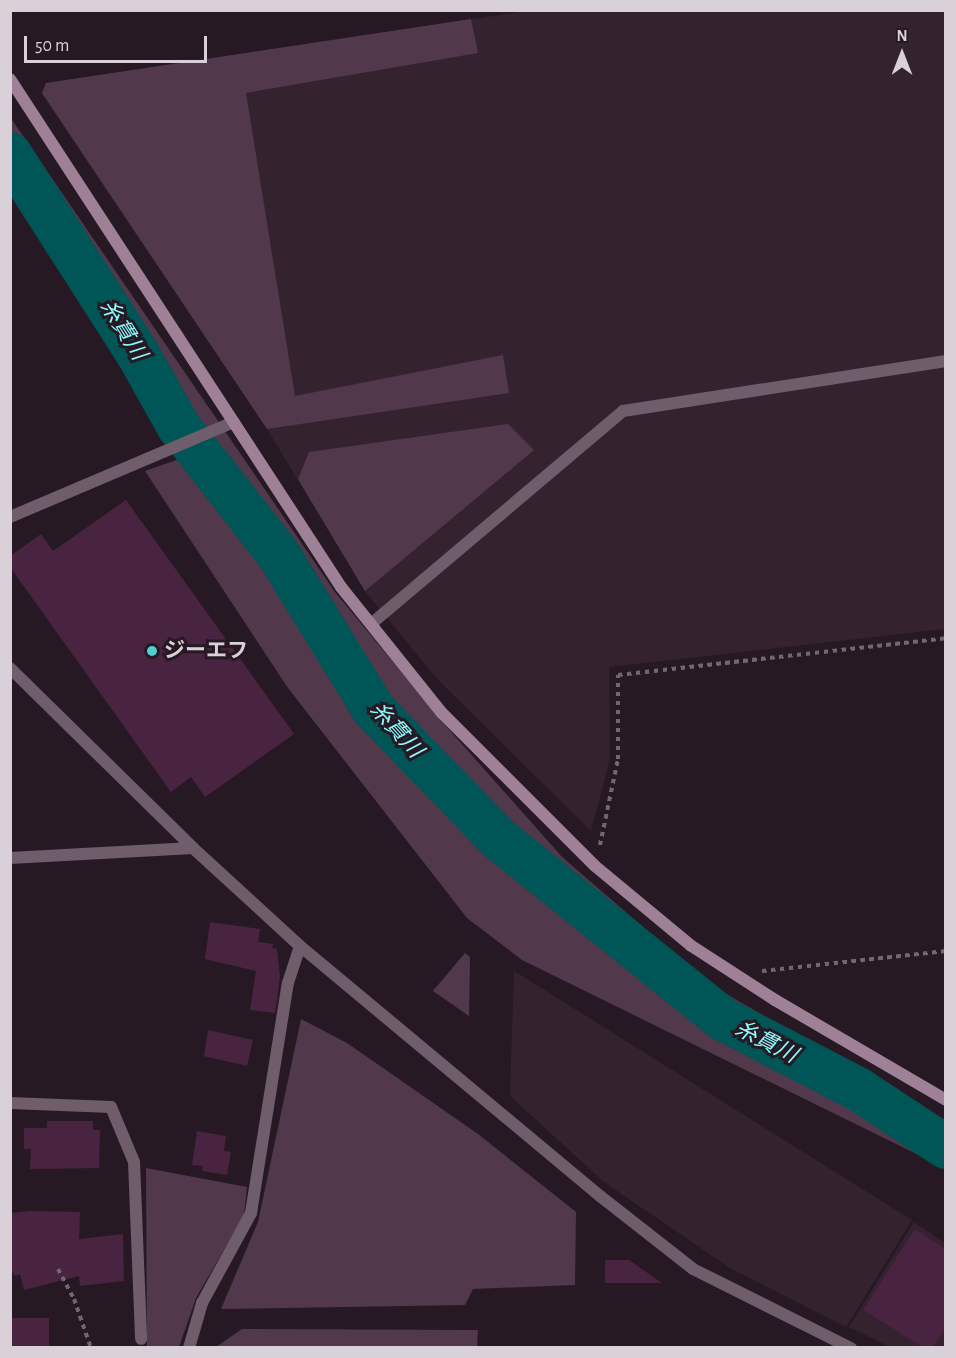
<!DOCTYPE html>
<meta charset="utf-8">
<style>
body{margin:0}
#map{position:relative;width:956px;height:1358px;overflow:hidden;background:#271924;font-family:"Alegreya Sans","Noto Sans JP",sans-serif}
div>[style]{position:absolute}
.built>*{inset:0;background:#35222f}
.green>*{inset:0;background:#51394b}
.river>*{height:44px;margin:-22px;padding:0 22px;transform-origin:22px;border-radius:22px;background:#005556}
.building>*{inset:0;background:#492440}
.path>*{height:4px;margin-top:-2px;transform-origin:0;background:repeating-linear-gradient(90deg,#72666f 0 4.5px,transparent 0 9px)}
.lane>*{height:12px;margin:-6px;padding:0 6px;transform-origin:6px;border-radius:6px;background:#705d6b}
.street>*{height:12px;margin:-6px;padding:0 6px;transform-origin:6px;border-radius:6px;background:#705d6b}
.secondary>*{height:12px;margin:-6px;padding:0 6px;transform-origin:6px;border-radius:6px;background:#9f8197}
.dots>*{width:16px;height:16px;translate:-50% -50%;box-sizing:border-box;border:3px solid #271924;border-radius:50%}
span{translate:-50% -50%;white-space:nowrap;text-align:center;line-height:1.15;-webkit-text-stroke:6px #271924;paint-order:stroke}
.poi-label{font-size:21px;color:#dad0d7;font-weight:700}
.left{translate:0 -50%;text-align:left}
.water-label{font-size:22px;color:#8cf8fa;font-style:italic}
.frame{position:absolute;inset:0;border:12px solid #dad0d7;pointer-events:none}
.north{position:absolute;left:872px;top:24px;width:60px;height:60px;-webkit-text-stroke:4px #271924;paint-order:stroke;rotate:0deg;font-size:16px;font-weight:700;line-height:24px;text-align:center;color:#dad0d7}
.north::after{content:'';display:block;margin:auto;width:21px;height:27px;background:#dad0d7;clip-path:polygon(50% 0,100% 100%,50% 72%,0 100%)}
.scale{position:absolute;left:24px;top:36px;width:183px;height:27px;box-sizing:border-box;border:3px solid #dad0d7;border-top:0;padding-left:8px;font-size:18px;line-height:21px;white-space:nowrap;color:#dad0d7;-webkit-text-stroke:4px #271924;paint-order:stroke}
</style>
<div id="map">
<div class="built">
<i style="clip-path:polygon(526px 11px,945px 11px,945px 629px,609px 667px,610px 759px,591px 831px,438px 680px,365px 591px,267px 429px,42px 93px,46px 83px)"></i>
<i style="clip-path:polygon(514px 971px,912px 1220px,846px 1327px,730px 1268px,604px 1182px,510px 1096px)"></i>
<i style="clip-path:polygon(914px 1222px,945px 1243px,945px 1347px,890px 1347px,849px 1327px)"></i>
</div>
<div class="green">
<i style="clip-path:polygon(471px 19px,478px 53px,246px 93px,295px 396px,503px 355px,509px 393px,267px 429px,42px 93px,46px 83px)"></i>
<i style="clip-path:polygon(10px 117px,335px 592px,445px 725px,562px 857px,709px 984px,945px 1120px,945px 1168px,522px 960px,467px 918px,288px 688px,145px 471px,188px 456px,11px 177px)"></i>
<i style="clip-path:polygon(508px 424px,534px 450px,365px 591px,298px 479px,309px 452px)"></i>
<i style="clip-path:polygon(465px 953px,470px 957px,469px 1016px,433px 991px)"></i>
<i style="clip-path:polygon(301px 1019px,347px 1043px,478px 1134px,576px 1212px,575px 1285px,473px 1289px,465px 1305px,221px 1309px,258px 1222px)"></i>
<i style="clip-path:polygon(146px 1168px,247px 1187px,244px 1215px,196px 1298px,179px 1347px,147px 1347px)"></i>
<i style="clip-path:polygon(242px 1329px,478px 1330px,477px 1347px,216px 1347px)"></i>
</div>
<div class="river">
<i style="left:10px;top:154px;width:237px;rotate:57.4deg"></i>
<i style="left:138px;top:354px;width:84px;rotate:60.7deg"></i>
<i style="left:179px;top:427px;width:162px;rotate:52deg"></i>
<i style="left:279px;top:555px;width:182px;rotate:58.5deg"></i>
<i style="left:374px;top:710px;width:180px;rotate:45.9deg"></i>
<i style="left:499px;top:839px;width:287px;rotate:38.8deg"></i>
<i style="left:723px;top:1019px;width:152px;rotate:27.4deg"></i>
<i style="left:858px;top:1089px;width:105px;rotate:33.4deg"></i>
</div>
<div class="building">
<i style="clip-path:polygon(126px 500px,294px 734px,205px 797px,191px 777px,171px 792px,10px 567px,10px 556px,41px 534px,53px 551px)"></i>
<i style="clip-path:polygon(210px 922px,260px 929px,258px 942px,273px 944px,272px 948px,277px 949px,280px 977px,275px 1013px,250px 1010px,256px 971px,205px 959px)"></i>
<i style="clip-path:polygon(208px 1030px,253px 1040px,247px 1066px,204px 1056px)"></i>
<i style="clip-path:polygon(47px 1121px,93px 1121px,93px 1130px,100px 1130px,99px 1168px,30px 1169px,31px 1149px,24px 1149px,24px 1128px,47px 1128px)"></i>
<i style="clip-path:polygon(197px 1131px,226px 1136px,224px 1151px,231px 1152px,227px 1175px,202px 1171px,203px 1166px,192px 1165px)"></i>
<i style="clip-path:polygon(30px 1211px,80px 1212px,79px 1239px,123px 1234px,124px 1281px,80px 1286px,79px 1276px,24px 1290px,20px 1274px,14px 1276px,10px 1264px,10px 1213px)"></i>
<i style="clip-path:polygon(915px 1229px,945px 1249px,945px 1328px,933px 1347px,923px 1347px,863px 1310px)"></i>
<i style="clip-path:polygon(605px 1260px,629px 1260px,662px 1283px,605px 1283px)"></i>
<i style="clip-path:polygon(10px 1318px,49px 1318px,49px 1346px,10px 1346px)"></i>
</div>
<div class="path">
<i style="left:600px;top:845px;width:88px;rotate:-78.2deg"></i>
<i style="left:618px;top:759px;width:84px;rotate:-90deg"></i>
<i style="left:618px;top:675px;width:330px;rotate:-6.4deg"></i>
<i style="left:762px;top:971px;width:185px;rotate:-6.2deg"></i>
<i style="left:58px;top:1269px;width:34px;rotate:62deg"></i>
<i style="left:74px;top:1299px;width:52px;rotate:70.9deg"></i>
</div>
<div class="lane">
<i style="left:371px;top:624px;width:330px;rotate:-40.2deg"></i>
<i style="left:623px;top:411px;width:327px;rotate:-8.8deg"></i>
</div>
<div class="street">
<i style="left:10px;top:517px;width:243px;rotate:-23deg"></i>
<i style="left:10px;top:668px;width:257px;rotate:44.5deg"></i>
<i style="left:193px;top:848px;width:145px;rotate:42.5deg"></i>
<i style="left:300px;top:946px;width:391px;rotate:39.8deg"></i>
<i style="left:600px;top:1196px;width:118px;rotate:38.1deg"></i>
<i style="left:693px;top:1269px;width:177px;rotate:26.6deg"></i>
<i style="left:10px;top:858px;width:183px;rotate:-3.1deg"></i>
<i style="left:10px;top:1103px;width:101px;rotate:2.3deg"></i>
<i style="left:111px;top:1107px;width:60px;rotate:67.3deg"></i>
<i style="left:134px;top:1162px;width:177px;rotate:87.7deg"></i>
<i style="left:189px;top:1348px;width:47px;rotate:-73.9deg"></i>
<i style="left:202px;top:1303px;width:102px;rotate:-61.4deg"></i>
<i style="left:251px;top:1213px;width:233px;rotate:-80.9deg"></i>
<i style="left:288px;top:983px;width:39px;rotate:-72deg"></i>
</div>
<div class="secondary">
<i style="left:10px;top:79px;width:606px;rotate:56.91deg"></i>
<i style="left:341px;top:587px;width:161px;rotate:51.3deg"></i>
<i style="left:442px;top:713px;width:216px;rotate:45deg"></i>
<i style="left:595px;top:866px;width:124px;rotate:39.7deg"></i>
<i style="left:690px;top:945px;width:101px;rotate:32.9deg"></i>
<i style="left:775px;top:1000px;width:198px;rotate:30.3deg"></i>
</div>
<div class="dots">
<i style="left:152px;top:651px;background:#52cdcf"></i>
</div>
<div class="poi-label">
<span class="left" style="left:164px;top:651px">ジーエフ</span>
</div>
<div class="water-label">
<span style="left:123px;top:330px;rotate:58deg">糸貫川</span>
<span style="left:396px;top:730px;rotate:48deg">糸貫川</span>
<span style="left:766px;top:1042px;rotate:27deg">糸貫川</span>
</div>
<div class="frame"></div>
<div class="north">N</div>
<div class="scale">50 m</div>
</div>
